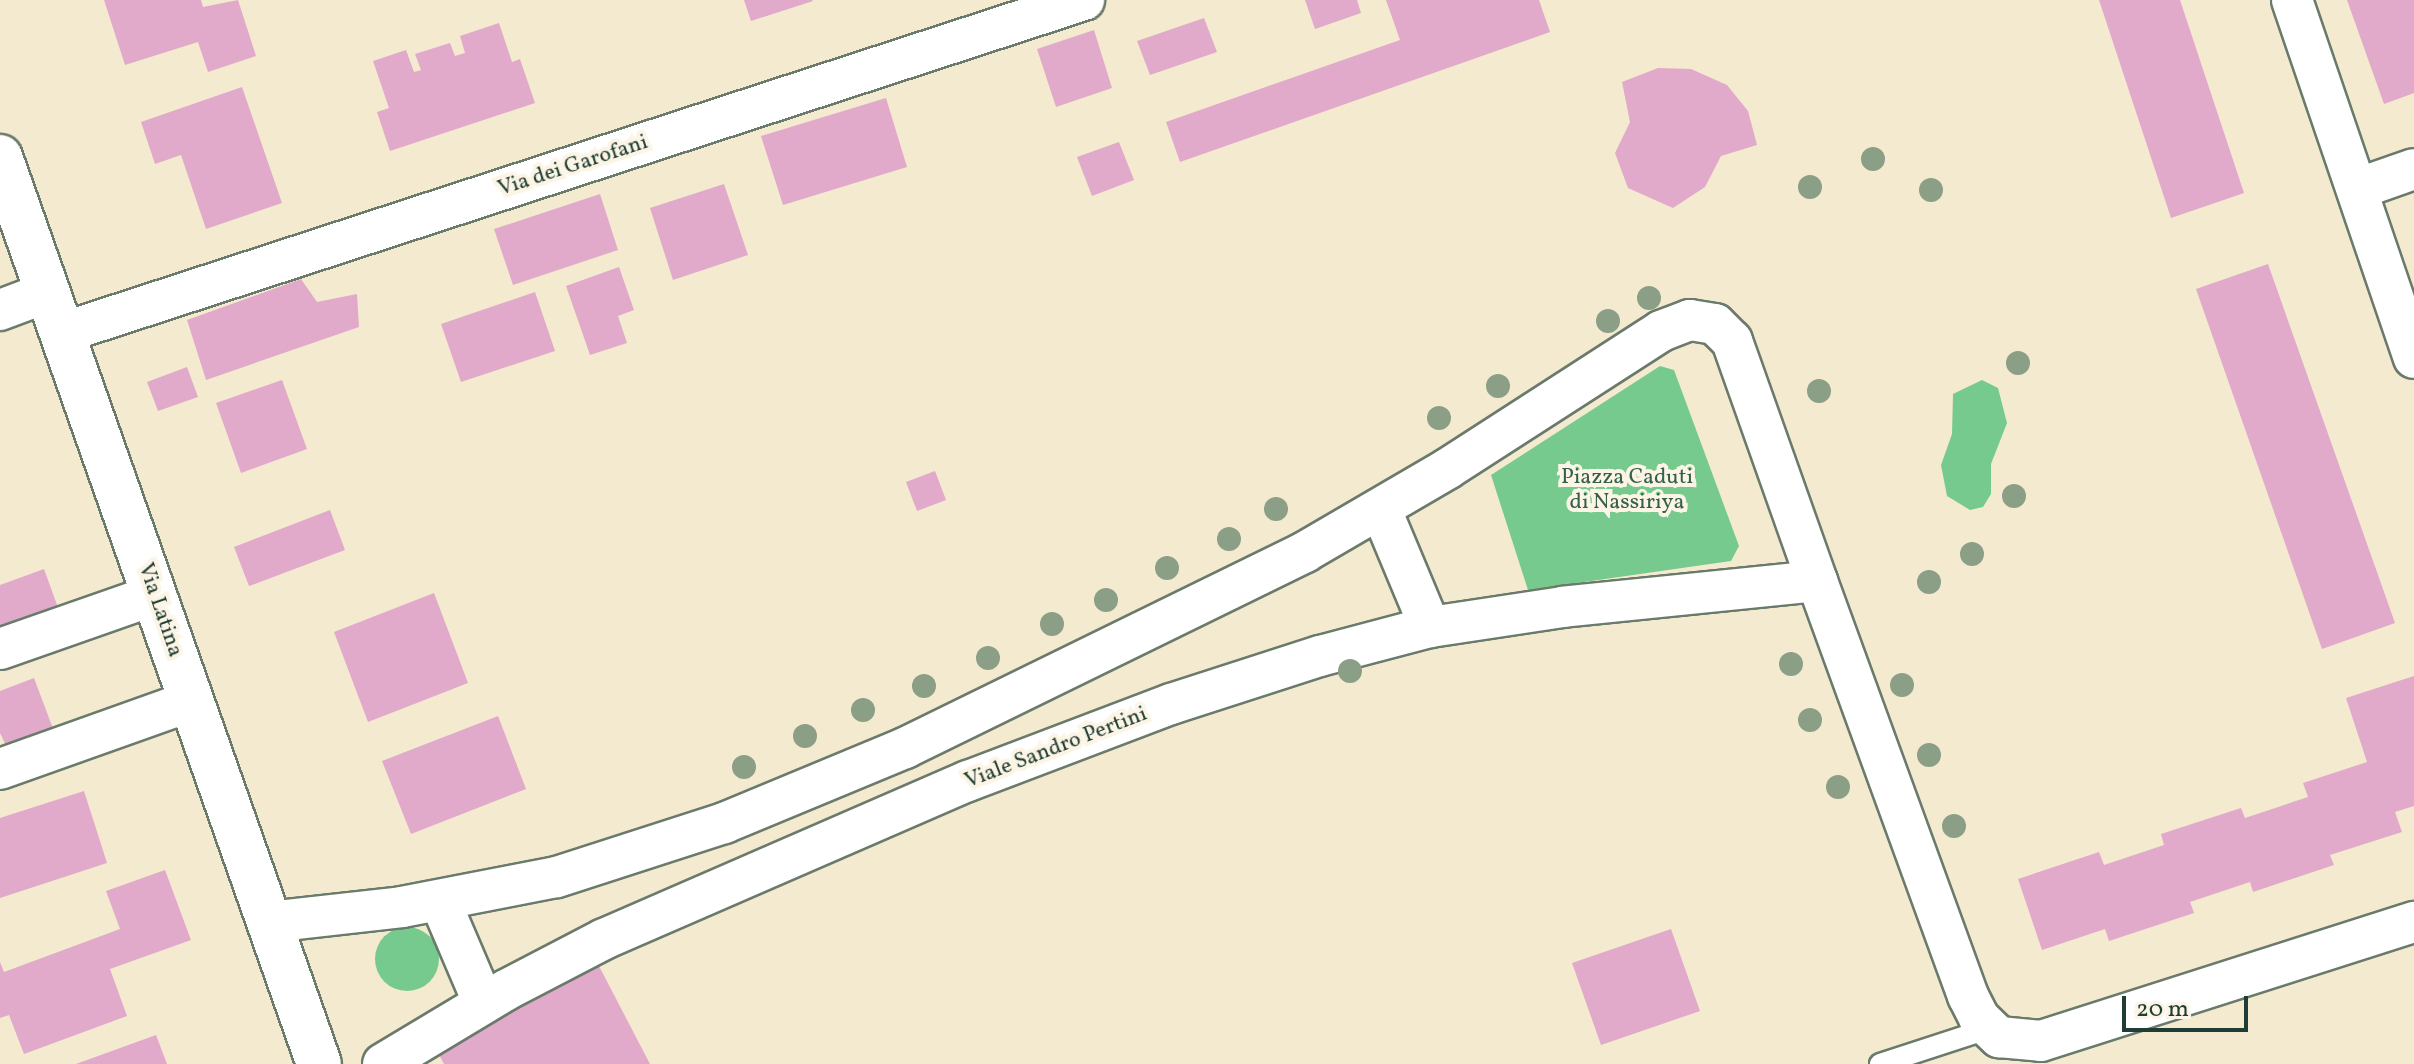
<!DOCTYPE html>
<style>
body{margin:0}
#map{position:relative;width:2414px;height:1064px;overflow:hidden;background:#f4ead0;font-family:Vollkorn,serif}
div>[style]{position:absolute}
.green>*{inset:0;background:#76ca8d}
.round{border-radius:50%}
.building>*{inset:0;background:#e1a9ca}
.roads{filter:drop-shadow(2px 0 #6a7a6b) drop-shadow(-2px 0 #6a7a6b) drop-shadow(0 2px #6a7a6b) drop-shadow(0 -2px #6a7a6b)}
.lane>*{height:20px;margin:-10px;padding:0 10px;transform-origin:10px;border-radius:10px;background:#fff}
.street>*{height:40px;margin:-20px;padding:0 20px;transform-origin:20px;border-radius:20px;background:#fff}
.secondary>*{height:44px;margin:-22px;padding:0 22px;transform-origin:22px;border-radius:22px;background:#fff}
.trees>*{width:24px;height:24px;margin:-12px;border-radius:50%;background:#8b9e86}
span{translate:-50% -50%;white-space:nowrap;text-align:center;line-height:1.15;-webkit-text-stroke:8px #fcf5e5;paint-order:stroke}
.street-label{font-size:22px;color:#1f3d34}
.park-label{font-size:22px;color:#35604a}
.scale{position:absolute;left:2122px;top:996px;width:126px;height:36px;box-sizing:border-box;border:4px solid #1f3d34;border-top:0;padding-left:10px;font-size:24px;line-height:28px;white-space:nowrap;color:#1f3d34;-webkit-text-stroke:6px #fcf5e5;paint-order:stroke}
</style>
<div id="map">
<div class="green">
<i style="clip-path:polygon(1660px 366px,1674px 370px,1739px 546px,1731px 561px,1528px 590px,1491px 475px)"></i>
<i style="clip-path:polygon(1982px 380px,1998px 388px,2007px 423px,1991px 464px,1991px 494px,1983px 507px,1970px 510px,1947px 496px,1941px 465px,1952px 434px,1953px 394px)"></i>
<i class="round" style="left:375px;top:927px;width:64px;height:64px"></i>
</div>
<div class="building">
<i style="clip-path:polygon(104px 0,201px 0,203px 7px,238px 0,256px 56px,208px 72px,198px 42px,125px 65px)"></i>
<i style="clip-path:polygon(744px 0,812px 0,813px 1px,751px 21px)"></i>
<i style="clip-path:polygon(1305px 0,1357px 0,1361px 13px,1315px 29px)"></i>
<i style="clip-path:polygon(1386px 0,1539px 0,1550px 32px,1180px 162px,1166px 122px,1400px 40px)"></i>
<i style="clip-path:polygon(2099px 0,2180px 0,2244px 193px,2171px 218px)"></i>
<i style="clip-path:polygon(2347px 0,2414px 0,2414px 93px,2384px 104px)"></i>
<i style="clip-path:polygon(1204px 18px,1217px 52px,1150px 75px,1137px 41px)"></i>
<i style="clip-path:polygon(499px 23px,512px 62px,520px 59px,535px 103px,390px 151px,377px 112px,389px 108px,373px 61px,406px 50px,414px 72px,421px 70px,415px 54px,450px 43px,455px 56px,465px 53px,460px 36px)"></i>
<i style="clip-path:polygon(1094px 30px,1112px 88px,1056px 107px,1037px 49px)"></i>
<i style="clip-path:polygon(1658px 68px,1691px 69px,1727px 85px,1748px 111px,1757px 145px,1721px 156px,1705px 187px,1673px 208px,1628px 188px,1615px 153px,1630px 122px,1622px 82px)"></i>
<i style="clip-path:polygon(242px 87px,282px 203px,206px 229px,181px 155px,155px 164px,141px 122px)"></i>
<i style="clip-path:polygon(886px 98px,907px 167px,783px 205px,761px 136px)"></i>
<i style="clip-path:polygon(1119px 142px,1134px 180px,1092px 196px,1077px 157px)"></i>
<i style="clip-path:polygon(724px 184px,748px 255px,673px 280px,650px 208px)"></i>
<i style="clip-path:polygon(600px 194px,618px 250px,513px 285px,494px 229px)"></i>
<i style="clip-path:polygon(2268px 264px,2395px 623px,2322px 649px,2196px 289px)"></i>
<i style="clip-path:polygon(619px 267px,634px 310px,618px 316px,627px 343px,590px 355px,566px 286px)"></i>
<i style="clip-path:polygon(301px 279px,317px 302px,357px 294px,359px 327px,206px 380px,187px 320px)"></i>
<i style="clip-path:polygon(535px 292px,555px 351px,461px 382px,441px 324px)"></i>
<i style="clip-path:polygon(187px 367px,198px 397px,158px 411px,147px 382px)"></i>
<i style="clip-path:polygon(282px 380px,307px 449px,241px 473px,216px 403px)"></i>
<i style="clip-path:polygon(935px 471px,946px 500px,917px 511px,906px 482px)"></i>
<i style="clip-path:polygon(330px 510px,345px 550px,249px 586px,234px 547px)"></i>
<i style="clip-path:polygon(44px 569px,61px 616px,0 638px,0 585px)"></i>
<i style="clip-path:polygon(434px 593px,468px 683px,368px 722px,334px 632px)"></i>
<i style="clip-path:polygon(2414px 676px,2414px 806px,2395px 812px,2402px 832px,2330px 855px,2334px 865px,2253px 892px,2250px 882px,2190px 902px,2194px 913px,2109px 941px,2105px 929px,2042px 950px,2018px 879px,2099px 852px,2104px 865px,2164px 845px,2161px 834px,2241px 808px,2245px 818px,2308px 797px,2303px 783px,2367px 762px,2346px 698px)"></i>
<i style="clip-path:polygon(34px 678px,55px 734px,9px 752px,0 733px,0 691px)"></i>
<i style="clip-path:polygon(498px 716px,526px 789px,411px 834px,382px 761px)"></i>
<i style="clip-path:polygon(84px 791px,107px 863px,0 898px,0 818px)"></i>
<i style="clip-path:polygon(165px 870px,191px 940px,110px 969px,127px 1016px,24px 1054px,9px 1015px,0 1018px,0 962px,4px 972px,120px 929px,106px 891px)"></i>
<i style="clip-path:polygon(1671px 929px,1700px 1011px,1601px 1045px,1572px 963px)"></i>
<i style="clip-path:polygon(599px 966px,650px 1064px,444px 1064px,437px 1051px)"></i>
<i style="clip-path:polygon(156px 1035px,167px 1064px,76px 1064px)"></i>
</div>
<div class="roads">
<div class="lane">
<i style="left:1880px;top:1064px;width:113px;rotate:-18.1deg"></i>
</div>
<div class="street">
<i style="left:2292px;top:0;width:378px;rotate:71.2deg"></i>
<i style="left:2357px;top:189px;width:60px;rotate:-19.3deg"></i>
<i style="left:0;top:310px;width:51px;rotate:-20.6deg"></i>
<i style="left:62px;top:333px;width:1075px;rotate:-18.05deg"></i>
<i style="left:1817px;top:581px;width:442px;rotate:70deg"></i>
<i style="left:1968px;top:996px;width:25px;rotate:63deg"></i>
<i style="left:1979px;top:1018px;width:28px;rotate:44deg"></i>
<i style="left:1999px;top:1037px;width:42px;rotate:5.4deg"></i>
<i style="left:2041px;top:1041px;width:392px;rotate:-17.7deg"></i>
<i style="left:0;top:649px;width:163px;rotate:-19.3deg"></i>
<i style="left:0;top:769px;width:203px;rotate:-19.6deg"></i>
<i style="left:440px;top:901px;width:110px;rotate:66.9deg"></i>
<i style="left:269px;top:922px;width:134px;rotate:-6.4deg"></i>
<i style="left:402px;top:907px;width:158px;rotate:-11deg"></i>
<i style="left:557px;top:877px;width:176px;rotate:-17.9deg"></i>
<i style="left:724px;top:823px;width:196px;rotate:-22.5deg"></i>
<i style="left:905px;top:748px;width:445px;rotate:-26.1deg"></i>
<i style="left:1305px;top:552px;width:164px;rotate:-30.3deg"></i>
<i style="left:1447px;top:469px;width:255px;rotate:-32.8deg"></i>
<i style="left:1661px;top:331px;width:31px;rotate:-21deg"></i>
<i style="left:1690px;top:320px;width:25px;rotate:9deg"></i>
<i style="left:1715px;top:324px;width:24px;rotate:45deg"></i>
<i style="left:1732px;top:341px;width:255px;rotate:70.5deg"></i>
<i style="left:1817px;top:581px;width:255px;rotate:174.2deg"></i>
<i style="left:1563px;top:607px;width:134px;rotate:171.4deg"></i>
<i style="left:1430px;top:627px;width:127px;rotate:-112.7deg"></i>
<i style="left:383px;top:1064px;width:144px;rotate:-31deg"></i>
<i style="left:506px;top:990px;width:110px;rotate:-27.5deg"></i>
<i style="left:604px;top:939px;width:397px;rotate:-23.5deg"></i>
<i style="left:968px;top:781px;width:217px;rotate:-20.8deg"></i>
<i style="left:1171px;top:704px;width:157px;rotate:-17.9deg"></i>
<i style="left:1320px;top:656px;width:114px;rotate:-14.8deg"></i>
</div>
<div class="secondary">
<i style="left:0;top:157px;width:961px;rotate:70.62deg"></i>
</div>
</div>
<div class="trees">
<i style="left:1873px;top:159px"></i>
<i style="left:1810px;top:187px"></i>
<i style="left:1931px;top:190px"></i>
<i style="left:1649px;top:298px"></i>
<i style="left:1608px;top:321px"></i>
<i style="left:2018px;top:363px"></i>
<i style="left:1498px;top:386px"></i>
<i style="left:1819px;top:391px"></i>
<i style="left:1439px;top:418px"></i>
<i style="left:2014px;top:496px"></i>
<i style="left:1276px;top:509px"></i>
<i style="left:1229px;top:539px"></i>
<i style="left:1972px;top:554px"></i>
<i style="left:1167px;top:568px"></i>
<i style="left:1929px;top:582px"></i>
<i style="left:1106px;top:600px"></i>
<i style="left:1052px;top:624px"></i>
<i style="left:988px;top:658px"></i>
<i style="left:1791px;top:664px"></i>
<i style="left:1350px;top:671px"></i>
<i style="left:1902px;top:685px"></i>
<i style="left:924px;top:686px"></i>
<i style="left:863px;top:710px"></i>
<i style="left:1810px;top:720px"></i>
<i style="left:805px;top:736px"></i>
<i style="left:1929px;top:755px"></i>
<i style="left:744px;top:767px"></i>
<i style="left:1838px;top:787px"></i>
<i style="left:1954px;top:826px"></i>
</div>
<div class="street-label">
<span style="left:573px;top:166px;rotate:-18deg">Via dei Garofani</span>
<span style="left:160px;top:610px;rotate:71deg">Via Latina</span>
<span style="left:1056px;top:748px;rotate:-21deg">Viale Sandro Pertini</span>
</div>
<div class="park-label">
<span style="left:1627px;top:490px">Piazza Caduti<br>di Nassiriya</span>
</div>
<div class="scale">20 m</div>
</div>
